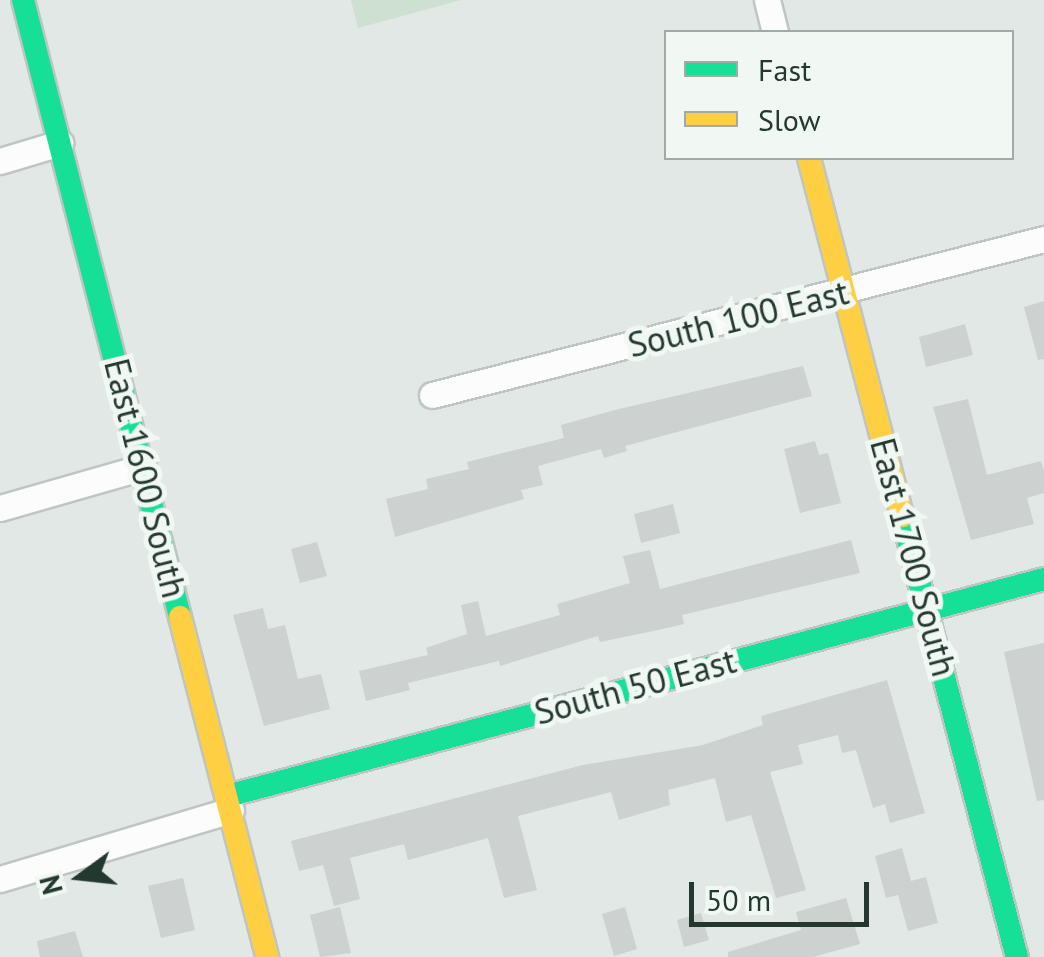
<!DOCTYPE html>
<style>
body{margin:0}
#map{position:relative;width:1044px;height:957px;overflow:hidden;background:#e2e8e5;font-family:"PT Sans",sans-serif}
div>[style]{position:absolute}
.green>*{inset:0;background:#cde0d1}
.building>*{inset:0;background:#cdd1cf}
.roads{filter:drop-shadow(2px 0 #bfc5c2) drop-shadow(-2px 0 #bfc5c2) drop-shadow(0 2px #bfc5c2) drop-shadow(0 -2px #bfc5c2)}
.street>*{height:25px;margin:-12.5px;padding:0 12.5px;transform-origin:12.5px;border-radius:12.5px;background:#fbfcfb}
.fast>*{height:22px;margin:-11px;padding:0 11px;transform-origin:11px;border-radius:11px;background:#16e098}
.slow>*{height:22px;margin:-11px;padding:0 11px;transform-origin:11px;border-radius:11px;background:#ffcf43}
span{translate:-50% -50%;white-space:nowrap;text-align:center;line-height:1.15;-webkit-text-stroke:10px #f1f7f3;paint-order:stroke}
.street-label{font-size:35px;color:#233930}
.legend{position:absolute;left:664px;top:30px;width:350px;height:130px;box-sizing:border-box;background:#f1f7f3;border:2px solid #9faba5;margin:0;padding:12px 18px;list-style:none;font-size:30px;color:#233930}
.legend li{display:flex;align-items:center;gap:20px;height:50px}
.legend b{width:50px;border:2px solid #9faba5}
.north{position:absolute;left:30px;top:827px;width:100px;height:100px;-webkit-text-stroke:8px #f1f7f3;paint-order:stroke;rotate:255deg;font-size:28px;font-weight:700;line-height:40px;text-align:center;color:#233930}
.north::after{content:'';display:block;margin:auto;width:35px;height:45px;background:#233930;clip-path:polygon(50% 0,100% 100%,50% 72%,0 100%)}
.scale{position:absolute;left:689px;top:882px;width:180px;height:45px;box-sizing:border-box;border:5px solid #233930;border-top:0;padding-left:12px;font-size:30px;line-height:35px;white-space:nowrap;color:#233930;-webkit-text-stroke:8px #f1f7f3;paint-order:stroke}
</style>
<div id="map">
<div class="green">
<i style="clip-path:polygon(351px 0,461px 0,358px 28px)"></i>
</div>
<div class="building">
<i style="clip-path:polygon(1044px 301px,1044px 359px,1038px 360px,1024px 307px)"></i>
<i style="clip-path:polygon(965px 324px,973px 355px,926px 367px,919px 337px)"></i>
<i style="clip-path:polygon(803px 366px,812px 396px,625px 446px,627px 451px,604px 458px,601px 449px,538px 466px,543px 485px,521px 490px,524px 499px,395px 537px,386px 499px,428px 489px,426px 479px,469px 469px,467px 462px,564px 438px,561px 425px,615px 410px)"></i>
<i style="clip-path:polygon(968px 399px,987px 475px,1041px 461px,1044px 471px,1044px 493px,1027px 498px,1034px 524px,971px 540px,933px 407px)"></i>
<i style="clip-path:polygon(815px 441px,819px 455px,828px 453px,841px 503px,800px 513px,784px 449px)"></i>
<i style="clip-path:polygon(673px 504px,680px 533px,641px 543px,634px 514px)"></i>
<i style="clip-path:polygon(851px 540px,860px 573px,682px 615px,684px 624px,658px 630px,600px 642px,598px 636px,500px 666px,499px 661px,408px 683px,410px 690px,366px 701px,359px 671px,428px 655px,426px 648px,467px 634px,461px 605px,478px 601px,486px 636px,560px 615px,557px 604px,630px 583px,623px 556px,650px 550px,660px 589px)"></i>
<i style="clip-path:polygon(317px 542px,327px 576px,300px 583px,291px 549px)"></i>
<i style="clip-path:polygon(263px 608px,268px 629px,285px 625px,298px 679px,321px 674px,330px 709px,264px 726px,233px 615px)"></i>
<i style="clip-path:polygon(1044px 643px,1044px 800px,1037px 801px,1004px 652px)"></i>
<i style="clip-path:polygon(887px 680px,925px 813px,890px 823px,885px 804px,873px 808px,856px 750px,842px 753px,838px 735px,798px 745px,803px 764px,770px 772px,806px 890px,776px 898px,751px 815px,726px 822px,715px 778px,668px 790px,670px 805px,619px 820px,611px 792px,518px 816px,537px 890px,504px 898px,488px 838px,408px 860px,404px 844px,350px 858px,360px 899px,334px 906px,323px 865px,299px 871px,291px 841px,583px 765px,703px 745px,763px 725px,761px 716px)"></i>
<i style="clip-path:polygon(902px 848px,911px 881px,926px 877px,938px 923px,908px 931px,898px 895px,886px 898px,875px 856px)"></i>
<i style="clip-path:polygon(183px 878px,195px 930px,161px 938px,148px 886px)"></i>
<i style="clip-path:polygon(846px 898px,860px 944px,813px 957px,728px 957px,728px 952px,801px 930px,796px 912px)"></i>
<i style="clip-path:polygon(340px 907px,351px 953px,320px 957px,310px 915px)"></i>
<i style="clip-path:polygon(625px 907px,637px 949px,614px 956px,602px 914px)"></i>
<i style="clip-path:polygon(701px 913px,709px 940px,684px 947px,677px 920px)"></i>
<i style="clip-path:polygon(75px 931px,83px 957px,40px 957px,37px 941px)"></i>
</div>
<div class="roads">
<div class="street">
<i style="left:767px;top:0;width:33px;rotate:76deg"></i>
<i style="left:0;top:161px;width:63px;rotate:-16.7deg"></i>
<i style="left:432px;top:395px;width:632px;rotate:-14.3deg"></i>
<i style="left:0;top:508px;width:149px;rotate:-16deg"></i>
<i style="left:0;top:879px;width:241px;rotate:-16.6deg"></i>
</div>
<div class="fast">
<i style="left:23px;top:0;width:637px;rotate:75.72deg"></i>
<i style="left:902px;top:516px;width:456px;rotate:75.4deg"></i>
<i style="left:227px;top:796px;width:845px;rotate:-14.87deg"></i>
</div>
<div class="slow">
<i style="left:809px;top:158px;width:370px;rotate:75.4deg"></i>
<i style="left:180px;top:617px;width:351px;rotate:75.6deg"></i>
</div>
</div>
<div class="street-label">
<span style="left:738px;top:318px;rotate:-14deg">South 100 East</span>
<span style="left:146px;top:478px;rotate:76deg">East 1600 South</span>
<span style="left:914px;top:557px;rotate:75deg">East 1700 South</span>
<span style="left:635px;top:686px;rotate:-15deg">South 50 East</span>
</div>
<ul class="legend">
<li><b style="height:12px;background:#16e098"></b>Fast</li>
<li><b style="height:12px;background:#ffcf43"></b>Slow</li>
</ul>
<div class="north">N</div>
<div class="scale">50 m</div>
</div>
